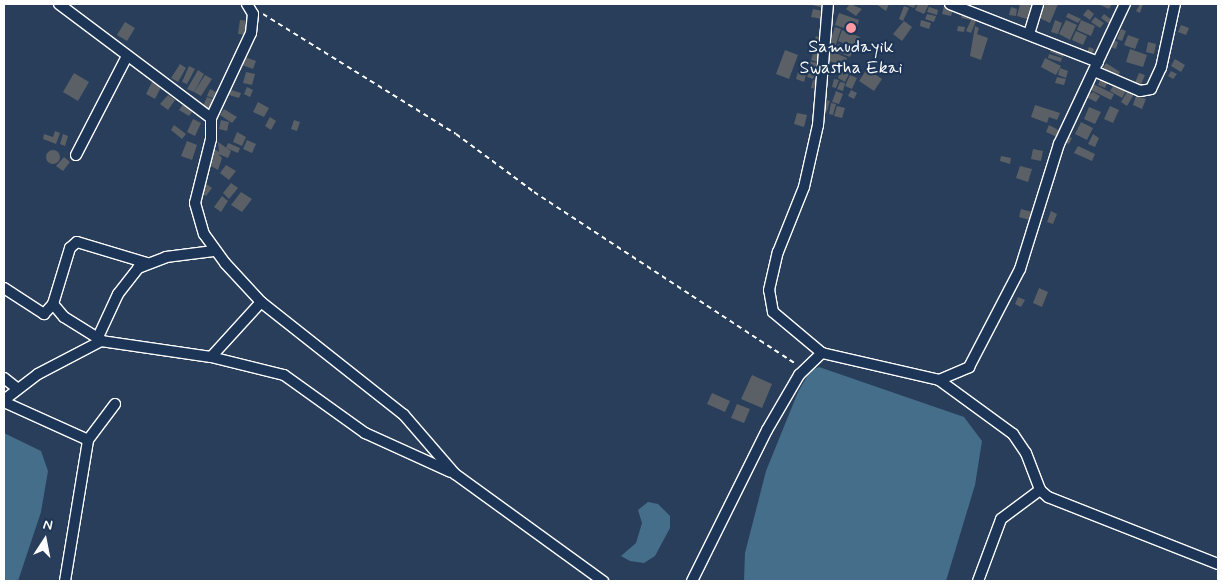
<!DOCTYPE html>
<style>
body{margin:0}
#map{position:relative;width:1222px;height:585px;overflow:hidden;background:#293e5a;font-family:Mynerve,sans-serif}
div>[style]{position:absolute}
.water>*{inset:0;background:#446e8a}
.building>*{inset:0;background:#5a6066}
.round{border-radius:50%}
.path>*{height:2px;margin-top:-1px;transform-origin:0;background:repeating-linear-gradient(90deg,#fff 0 5px,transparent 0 9px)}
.roads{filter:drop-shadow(1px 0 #fff) drop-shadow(-1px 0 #fff) drop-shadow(0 1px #fff) drop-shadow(0 -1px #fff)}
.minor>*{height:10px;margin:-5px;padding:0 5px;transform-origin:5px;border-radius:5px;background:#1d3557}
.dots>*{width:14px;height:14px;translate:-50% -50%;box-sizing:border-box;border:2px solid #1d3557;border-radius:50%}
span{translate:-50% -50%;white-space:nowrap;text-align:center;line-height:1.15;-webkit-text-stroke:4.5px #1d3557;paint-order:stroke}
.poi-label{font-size:18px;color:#fff}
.frame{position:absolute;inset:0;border:5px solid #fff;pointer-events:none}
.north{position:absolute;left:20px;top:515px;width:50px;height:50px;-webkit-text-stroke:4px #1d3557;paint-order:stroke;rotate:11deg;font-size:14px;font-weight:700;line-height:20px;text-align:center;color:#fff}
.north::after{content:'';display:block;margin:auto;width:18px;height:22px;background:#fff;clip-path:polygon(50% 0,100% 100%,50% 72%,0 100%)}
</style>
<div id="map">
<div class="water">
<i style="clip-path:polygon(819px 367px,964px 417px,982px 441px,975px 485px,946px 581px,744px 581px,745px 553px,766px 471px,798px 392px,810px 371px)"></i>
<i style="clip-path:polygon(4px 433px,41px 451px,48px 471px,41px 512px,18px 581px,4px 581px)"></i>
<i style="clip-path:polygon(648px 502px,658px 504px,670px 516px,670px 528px,655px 556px,644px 563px,630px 561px,621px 556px,636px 543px,642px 523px,638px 510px)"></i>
</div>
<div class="building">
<i style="clip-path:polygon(809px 4px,824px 4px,823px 8px)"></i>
<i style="clip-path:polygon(850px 4px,862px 9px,856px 16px,846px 9px)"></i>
<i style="clip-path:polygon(876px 4px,889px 4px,886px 11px)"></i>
<i style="clip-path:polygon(904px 4px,916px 4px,914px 8px)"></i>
<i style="clip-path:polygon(918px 4px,929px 4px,924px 14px,915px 10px)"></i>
<i style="clip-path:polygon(1020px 4px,1035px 4px,1030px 20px,1017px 16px)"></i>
<i style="clip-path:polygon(1041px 4px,1058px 4px,1050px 23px,1035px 16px)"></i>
<i style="clip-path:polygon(1098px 4px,1112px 4px,1109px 9px)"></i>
<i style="clip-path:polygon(1140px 4px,1143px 4px,1140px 13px,1136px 11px)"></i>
<i style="clip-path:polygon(904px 6px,909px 8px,903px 21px,899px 19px)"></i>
<i style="clip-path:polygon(944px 6px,953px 9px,951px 16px,942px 14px)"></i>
<i style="clip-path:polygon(929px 7px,938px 10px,937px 15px,927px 12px)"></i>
<i style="clip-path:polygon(1011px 7px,1017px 9px,1016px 16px,1009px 15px)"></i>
<i style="clip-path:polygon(813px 9px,823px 11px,822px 19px,811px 17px)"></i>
<i style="clip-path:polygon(1088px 9px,1094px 14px,1090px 20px,1083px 15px)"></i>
<i style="clip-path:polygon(963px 12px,978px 16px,971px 33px,966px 31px,971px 20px,961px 18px)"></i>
<i style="clip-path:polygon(839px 13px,859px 20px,856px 32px,835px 25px)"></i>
<i style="clip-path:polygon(1068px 13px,1081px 19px,1078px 23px,1066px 17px)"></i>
<i style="clip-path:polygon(927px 14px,936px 16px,934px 22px,925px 19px)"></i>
<i style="clip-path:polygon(1104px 14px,1112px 20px,1109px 24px,1101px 18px)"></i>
<i style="clip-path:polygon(1095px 17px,1104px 23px,1100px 28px,1091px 22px)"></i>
<i style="clip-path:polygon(240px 20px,249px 21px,247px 35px,238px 34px)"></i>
<i style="clip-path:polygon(921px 20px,931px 23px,929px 29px,920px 26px)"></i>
<i style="clip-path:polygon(1055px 20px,1062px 23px,1058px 34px,1051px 32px)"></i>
<i style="clip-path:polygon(1066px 20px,1077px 25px,1070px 40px,1059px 34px)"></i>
<i style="clip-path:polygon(1081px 20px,1095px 26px,1091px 36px,1077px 30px)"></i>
<i style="clip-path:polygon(904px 21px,912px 27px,902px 41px,893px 34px)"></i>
<i style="clip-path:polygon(125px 22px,135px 28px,127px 41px,117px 35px)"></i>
<i style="clip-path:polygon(1181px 25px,1189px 28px,1186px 35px,1178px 32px)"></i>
<i style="clip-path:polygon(958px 26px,965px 27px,964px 32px,957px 31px)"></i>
<i style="clip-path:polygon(975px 26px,979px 28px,977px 34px,988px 38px,981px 60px,970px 56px)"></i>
<i style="clip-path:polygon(835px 27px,841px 29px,834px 50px,828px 48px)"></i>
<i style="clip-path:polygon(1121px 29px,1126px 31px,1122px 41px,1117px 39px)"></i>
<i style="clip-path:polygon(842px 30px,860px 37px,855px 48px,838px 41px)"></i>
<i style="clip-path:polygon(1076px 31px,1087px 36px,1083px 45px,1072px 40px)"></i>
<i style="clip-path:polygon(1128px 35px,1139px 39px,1135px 49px,1124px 45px)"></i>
<i style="clip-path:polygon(816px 36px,824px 39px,821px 48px,813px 45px)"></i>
<i style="clip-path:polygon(1113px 40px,1118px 42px,1116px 49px,1111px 47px)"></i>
<i style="clip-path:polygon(1148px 42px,1156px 44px,1154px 54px,1146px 52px)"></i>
<i style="clip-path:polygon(1053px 43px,1067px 49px,1063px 57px,1050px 52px)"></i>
<i style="clip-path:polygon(838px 44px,853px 50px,850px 57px,835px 51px)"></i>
<i style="clip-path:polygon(1089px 47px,1094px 49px,1092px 55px,1087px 53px)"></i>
<i style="clip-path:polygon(1130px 49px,1147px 55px,1143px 67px,1126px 62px)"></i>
<i style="clip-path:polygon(785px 50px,798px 55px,789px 79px,776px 74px)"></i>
<i style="clip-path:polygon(831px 51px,847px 58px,844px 67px,827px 60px)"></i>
<i style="clip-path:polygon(813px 53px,822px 56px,820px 63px,811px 60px)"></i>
<i style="clip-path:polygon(1049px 54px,1062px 58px,1061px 62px,1048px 58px)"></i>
<i style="clip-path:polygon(245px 57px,256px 61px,253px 69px,242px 65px)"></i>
<i style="clip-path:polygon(1045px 58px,1061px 66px,1056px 75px,1041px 67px)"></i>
<i style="clip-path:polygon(1175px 59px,1185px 65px,1181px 72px,1171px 66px)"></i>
<i style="clip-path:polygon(809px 61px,817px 63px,815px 69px,808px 68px)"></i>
<i style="clip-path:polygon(1106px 63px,1120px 72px,1117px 77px,1103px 68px)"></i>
<i style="clip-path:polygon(180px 64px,186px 68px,178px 82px,171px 78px)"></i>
<i style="clip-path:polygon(189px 66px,195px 69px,187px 84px,182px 82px)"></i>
<i style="clip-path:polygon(1060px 68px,1068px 71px,1066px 78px,1058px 75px)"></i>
<i style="clip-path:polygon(810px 69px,816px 70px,813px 79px,807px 77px)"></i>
<i style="clip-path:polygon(867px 69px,882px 79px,874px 91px,859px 81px)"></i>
<i style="clip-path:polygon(198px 70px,204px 74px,194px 92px,187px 89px)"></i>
<i style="clip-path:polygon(841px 70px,849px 74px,845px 82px,838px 78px)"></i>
<i style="clip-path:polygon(1171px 71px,1177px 74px,1173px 79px,1168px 76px)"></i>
<i style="clip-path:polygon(246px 72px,255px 74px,252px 85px,243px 83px)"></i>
<i style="clip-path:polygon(798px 72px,806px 75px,804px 82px,796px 79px)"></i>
<i style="clip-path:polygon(74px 73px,89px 82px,78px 101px,63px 92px)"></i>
<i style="clip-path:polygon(1139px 73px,1145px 75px,1140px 87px,1134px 85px)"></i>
<i style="clip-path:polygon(205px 75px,212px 79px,201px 96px,194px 92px)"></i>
<i style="clip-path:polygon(850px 75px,857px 78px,852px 89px,845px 86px)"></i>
<i style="clip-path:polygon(1057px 77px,1066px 79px,1064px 85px,1055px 83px)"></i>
<i style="clip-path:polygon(1101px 78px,1108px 81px,1105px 88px,1098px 85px)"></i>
<i style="clip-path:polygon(834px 79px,839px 80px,836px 88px,832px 87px)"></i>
<i style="clip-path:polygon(813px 80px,818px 81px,816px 89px,811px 88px)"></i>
<i style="clip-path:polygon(152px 82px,161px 87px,155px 99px,146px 94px)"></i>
<i style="clip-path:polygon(840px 82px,845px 83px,843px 91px,837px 89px)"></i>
<i style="clip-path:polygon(1091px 83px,1114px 94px,1111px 100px,1089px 89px)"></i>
<i style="clip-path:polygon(1115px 83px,1127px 89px,1122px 98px,1110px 91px)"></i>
<i style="clip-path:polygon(247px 87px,253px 90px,250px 97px,244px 94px)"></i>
<i style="clip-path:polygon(210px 89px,216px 92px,213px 98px,207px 96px)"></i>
<i style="clip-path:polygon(231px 90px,241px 93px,239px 98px,229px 95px)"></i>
<i style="clip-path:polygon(851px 90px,857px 93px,854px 99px,848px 96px)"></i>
<i style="clip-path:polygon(1128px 90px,1134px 94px,1127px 106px,1121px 102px)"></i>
<i style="clip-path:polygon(836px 91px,843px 94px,839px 104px,832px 102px)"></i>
<i style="clip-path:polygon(1093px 92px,1100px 96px,1096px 102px,1086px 97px)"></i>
<i style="clip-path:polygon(168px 95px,175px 100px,168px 110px,160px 104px)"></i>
<i style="clip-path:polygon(1136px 96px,1146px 99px,1142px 109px,1133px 105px)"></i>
<i style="clip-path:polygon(207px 97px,213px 99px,209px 109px,203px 106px)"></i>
<i style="clip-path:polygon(826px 100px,830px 101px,826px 114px,822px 113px)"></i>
<i style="clip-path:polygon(258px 102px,269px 108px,264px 117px,253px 112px)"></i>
<i style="clip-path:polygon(184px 103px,194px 109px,189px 116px,179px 110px)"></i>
<i style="clip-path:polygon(831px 103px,836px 104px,833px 115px,829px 114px)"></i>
<i style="clip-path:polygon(1035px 105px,1060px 113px,1057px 120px,1049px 117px,1047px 123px,1031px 117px)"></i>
<i style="clip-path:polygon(837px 106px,845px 108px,842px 118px,834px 116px)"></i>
<i style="clip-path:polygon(1110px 106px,1119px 110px,1113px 123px,1104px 119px)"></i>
<i style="clip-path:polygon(1089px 107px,1101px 112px,1095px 124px,1084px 119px)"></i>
<i style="clip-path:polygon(224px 109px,237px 117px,232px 123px,220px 115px)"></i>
<i style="clip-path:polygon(797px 113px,807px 115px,804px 127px,794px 124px)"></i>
<i style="clip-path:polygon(270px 117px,276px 121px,271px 130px,265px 126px)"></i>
<i style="clip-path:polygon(193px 119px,201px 123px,195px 136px,187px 132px)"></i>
<i style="clip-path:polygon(221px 120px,229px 122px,227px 131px,219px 129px)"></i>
<i style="clip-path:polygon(294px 120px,300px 122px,297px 131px,291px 129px)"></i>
<i style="clip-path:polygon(1081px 122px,1093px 128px,1087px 140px,1075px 134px)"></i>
<i style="clip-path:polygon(174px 125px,186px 134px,182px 139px,171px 130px)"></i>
<i style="clip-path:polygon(1049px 125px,1062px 132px,1059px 138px,1046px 132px)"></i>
<i style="clip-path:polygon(55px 131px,60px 133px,56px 144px,43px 139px,44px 134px,53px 137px)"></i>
<i style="clip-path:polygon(237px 132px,246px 137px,242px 146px,233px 142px)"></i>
<i style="clip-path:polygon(63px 134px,68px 136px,65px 146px,60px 144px)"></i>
<i style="clip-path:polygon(1093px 134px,1099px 138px,1095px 147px,1088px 144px)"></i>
<i style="clip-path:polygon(1065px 135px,1072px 138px,1069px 144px,1062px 141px)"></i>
<i style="clip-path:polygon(247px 140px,256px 144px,252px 153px,243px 149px)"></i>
<i style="clip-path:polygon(187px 141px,197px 145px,192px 160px,181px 156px)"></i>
<i style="clip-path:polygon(218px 142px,231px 151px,228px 158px,218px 154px,222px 158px,218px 170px,208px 164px,214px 149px,219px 152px)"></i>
<i style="clip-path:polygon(228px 143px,240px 148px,238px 153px,226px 148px)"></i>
<i style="clip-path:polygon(1078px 146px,1095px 154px,1092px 161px,1074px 153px)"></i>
<i style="clip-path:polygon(1033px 149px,1043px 151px,1041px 161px,1031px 159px)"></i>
<i class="round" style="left:46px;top:150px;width:14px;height:14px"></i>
<i style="clip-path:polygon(1001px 156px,1011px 158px,1010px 164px,1000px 161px)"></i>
<i style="clip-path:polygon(64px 157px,70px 162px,63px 171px,56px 166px)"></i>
<i style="clip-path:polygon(226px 165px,236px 171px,229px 180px,220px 173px)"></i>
<i style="clip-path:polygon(1020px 166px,1032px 169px,1028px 182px,1016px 178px)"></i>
<i style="clip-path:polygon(205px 183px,212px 188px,206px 196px,199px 191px)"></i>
<i style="clip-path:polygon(231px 183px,238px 188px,229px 199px,223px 193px)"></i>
<i style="clip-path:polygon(241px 192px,252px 199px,242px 212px,231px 205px)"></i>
<i style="clip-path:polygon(222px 196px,228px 201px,221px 212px,214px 207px)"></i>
<i style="clip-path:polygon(1021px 209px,1032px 212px,1030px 220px,1019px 217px)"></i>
<i style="clip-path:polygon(1051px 211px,1057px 214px,1053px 224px,1047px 222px)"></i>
<i style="clip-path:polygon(1039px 288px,1048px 292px,1042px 307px,1033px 303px)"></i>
<i style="clip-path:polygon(1018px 297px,1025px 300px,1021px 307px,1015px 304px)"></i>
<i style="clip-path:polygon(752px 375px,772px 384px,762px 408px,741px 399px)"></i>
<i style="clip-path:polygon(712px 393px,730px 401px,725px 412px,707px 404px)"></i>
<i style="clip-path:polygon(737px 404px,750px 409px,744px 423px,731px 418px)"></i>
</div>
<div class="path">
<i style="left:263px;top:14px;width:227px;rotate:31.9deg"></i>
<i style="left:456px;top:134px;width:97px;rotate:36.6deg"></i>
<i style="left:534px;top:192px;width:315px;rotate:33.3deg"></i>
</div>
<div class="roads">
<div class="minor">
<i style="left:59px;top:4px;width:190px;rotate:36.9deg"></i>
<i style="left:211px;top:118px;width:21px;rotate:90deg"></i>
<i style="left:211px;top:139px;width:66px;rotate:104deg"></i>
<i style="left:195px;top:203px;width:32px;rotate:74deg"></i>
<i style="left:204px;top:234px;width:36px;rotate:54deg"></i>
<i style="left:225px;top:263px;width:53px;rotate:47.3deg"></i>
<i style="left:261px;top:302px;width:182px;rotate:38.3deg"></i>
<i style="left:404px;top:415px;width:78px;rotate:49.2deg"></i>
<i style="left:455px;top:474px;width:183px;rotate:35.9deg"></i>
<i style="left:950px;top:4px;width:159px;rotate:21.4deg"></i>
<i style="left:1029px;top:34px;width:31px;rotate:-73deg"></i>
<i style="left:1094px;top:71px;width:50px;rotate:23.5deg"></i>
<i style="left:1140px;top:91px;width:11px;rotate:-10deg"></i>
<i style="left:1151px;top:89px;width:23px;rotate:-65deg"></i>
<i style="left:1161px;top:68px;width:66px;rotate:-77.7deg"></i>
<i style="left:211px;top:118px;width:94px;rotate:-64.8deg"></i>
<i style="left:251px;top:33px;width:19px;rotate:-84deg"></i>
<i style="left:253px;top:14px;width:12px;rotate:-121deg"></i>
<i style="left:76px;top:155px;width:111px;rotate:-62.7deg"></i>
<i style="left:4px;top:288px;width:48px;rotate:33deg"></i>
<i style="left:44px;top:314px;width:13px;rotate:-48deg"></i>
<i style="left:53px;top:304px;width:59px;rotate:-73.1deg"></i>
<i style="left:70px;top:248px;width:9px;rotate:-41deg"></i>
<i style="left:77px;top:242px;width:73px;rotate:16.7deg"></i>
<i style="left:53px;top:304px;width:17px;rotate:50deg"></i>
<i style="left:64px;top:317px;width:44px;rotate:31.9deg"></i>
<i style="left:99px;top:335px;width:45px;rotate:-65.1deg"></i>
<i style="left:118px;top:294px;width:33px;rotate:-52deg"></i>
<i style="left:138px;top:268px;width:30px;rotate:-21deg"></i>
<i style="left:166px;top:257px;width:48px;rotate:-7.1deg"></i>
<i style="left:822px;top:353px;width:64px;rotate:-140.1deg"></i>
<i style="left:773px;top:312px;width:22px;rotate:-100deg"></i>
<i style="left:769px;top:290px;width:39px;rotate:-77deg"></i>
<i style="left:778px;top:252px;width:70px;rotate:-68.2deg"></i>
<i style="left:804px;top:187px;width:64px;rotate:-77.3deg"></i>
<i style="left:818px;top:125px;width:121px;rotate:-85.3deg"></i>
<i style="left:211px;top:357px;width:74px;rotate:-47.7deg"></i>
<i style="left:4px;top:378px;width:16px;rotate:38deg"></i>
<i style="left:939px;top:380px;width:92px;rotate:36.1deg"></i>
<i style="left:1013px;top:434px;width:23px;rotate:56deg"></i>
<i style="left:1026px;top:453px;width:40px;rotate:69deg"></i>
<i style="left:1040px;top:490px;width:11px;rotate:41deg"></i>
<i style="left:1048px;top:497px;width:183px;rotate:21.5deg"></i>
<i style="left:4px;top:400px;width:43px;rotate:-37.4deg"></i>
<i style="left:38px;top:374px;width:71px;rotate:-27.6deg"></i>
<i style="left:101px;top:341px;width:111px;rotate:8.3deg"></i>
<i style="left:211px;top:357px;width:75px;rotate:13.9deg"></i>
<i style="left:284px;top:375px;width:100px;rotate:35.6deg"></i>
<i style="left:365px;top:433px;width:94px;rotate:24.4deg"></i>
<i style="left:4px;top:402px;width:92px;rotate:24.3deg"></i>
<i style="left:65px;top:581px;width:143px;rotate:-80.7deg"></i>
<i style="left:88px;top:440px;width:45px;rotate:-53.1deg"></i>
<i style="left:692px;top:581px;width:169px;rotate:-63.6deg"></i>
<i style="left:767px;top:430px;width:64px;rotate:-59.8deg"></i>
<i style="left:799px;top:375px;width:32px;rotate:-44deg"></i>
<i style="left:822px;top:353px;width:120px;rotate:13deg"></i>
<i style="left:939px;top:380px;width:33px;rotate:-23deg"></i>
<i style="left:969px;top:367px;width:110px;rotate:-62.5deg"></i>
<i style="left:1020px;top:269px;width:131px;rotate:-72.7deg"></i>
<i style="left:1059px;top:144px;width:155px;rotate:-64.8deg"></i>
<i style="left:978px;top:581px;width:66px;rotate:-69.6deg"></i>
<i style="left:1001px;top:519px;width:49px;rotate:-36.6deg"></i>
</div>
</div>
<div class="dots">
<i style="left:851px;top:28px;background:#ff9aa2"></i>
</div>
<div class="poi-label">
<span style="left:851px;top:58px">Samudayik<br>Swastha Ekai</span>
</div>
<div class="frame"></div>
<div class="north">N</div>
</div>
